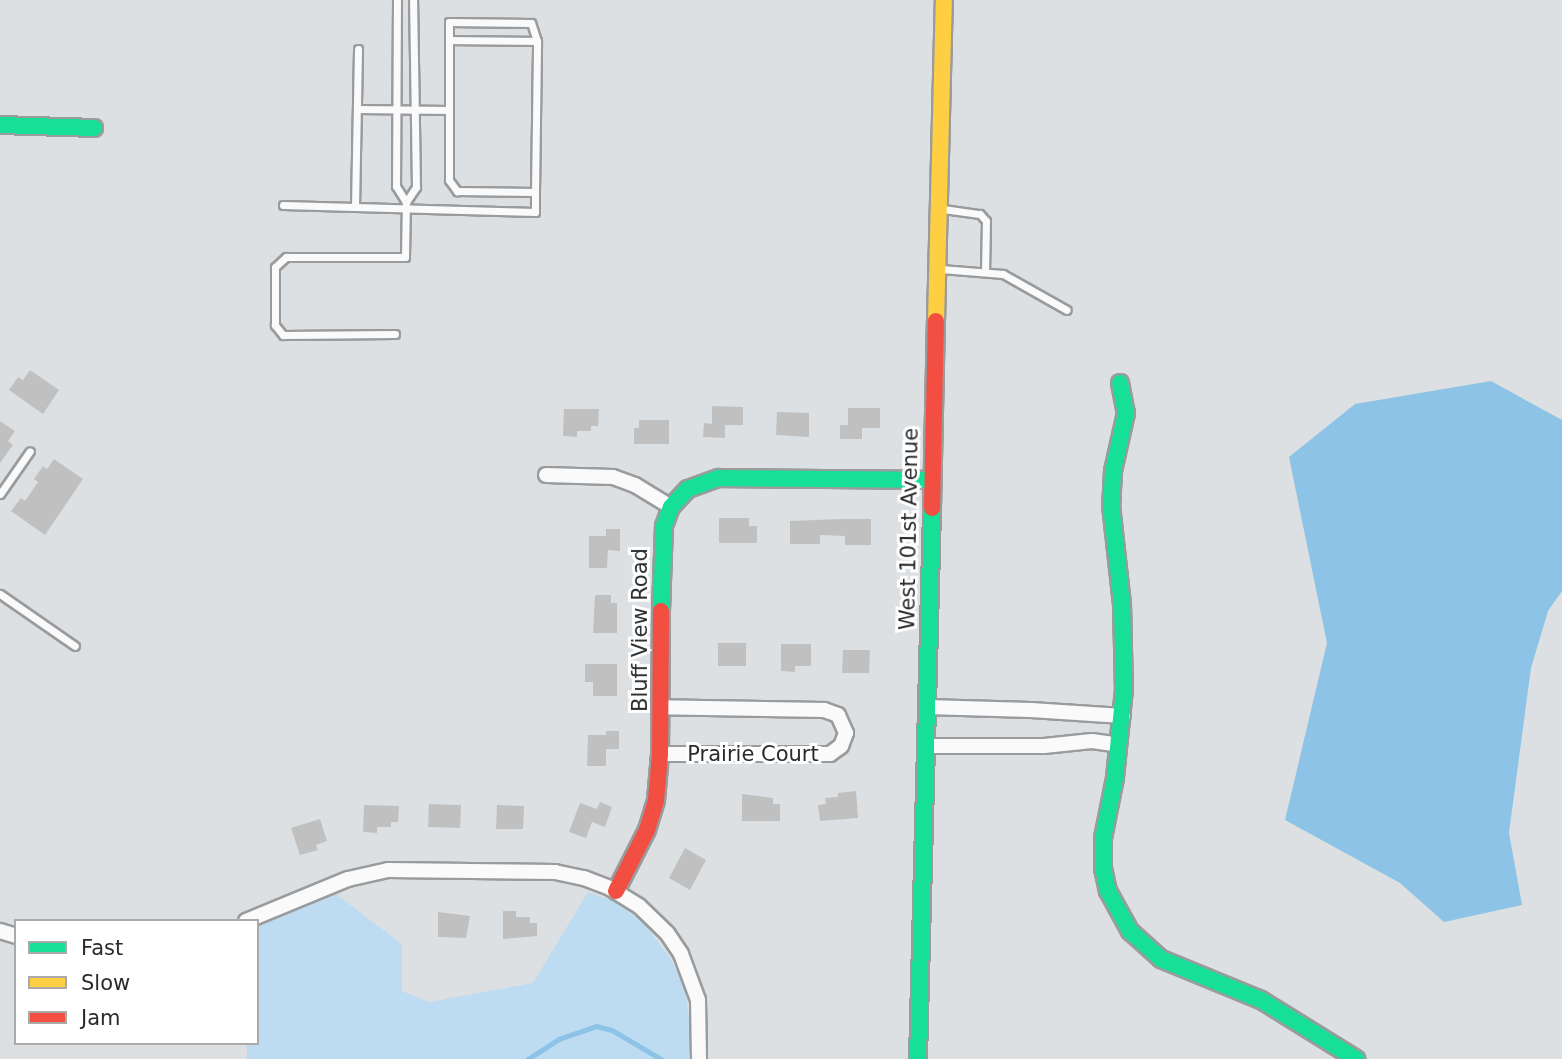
<!DOCTYPE html>
<style>
body{margin:0}
#map{position:relative;width:1562px;height:1059px;overflow:hidden;background:#dde0e2;font-family:"DejaVu Sans",sans-serif}
div>[style]{position:absolute}
.green>*{inset:0;background:#bddcf1}
.water>*{inset:0;background:#8dc3e6}
.stream>*{height:4.5px;margin:-2.25px;padding:0 2.25px;transform-origin:2.25px;border-radius:2.25px;background:#8dc3e6}
.building>*{inset:0;background:#c0c0c0}
.roads{filter:drop-shadow(2px 0 #999b9d) drop-shadow(-2px 0 #999b9d) drop-shadow(0 2px #999b9d) drop-shadow(0 -2px #999b9d)}
.lane>*{height:7px;margin:-3.5px;padding:0 3.5px;transform-origin:3.5px;border-radius:3.5px;background:#fafafb}
.street>*{height:14px;margin:-7px;padding:0 7px;transform-origin:7px;border-radius:7px;background:#fafafb}
.fast>*{height:16px;margin:-8px;padding:0 8px;transform-origin:8px;border-radius:8px;background:#16e098}
.slow>*{height:16px;margin:-8px;padding:0 8px;transform-origin:8px;border-radius:8px;background:#ffcf43}
.jam>*{height:16px;margin:-8px;padding:0 8px;transform-origin:8px;border-radius:8px;background:#f24e42}
span{translate:-50% -50%;white-space:nowrap;text-align:center;line-height:1.15;-webkit-text-stroke:6px #fff;paint-order:stroke}
.street-label{font-size:21px;color:#2a2b2c}
.legend{position:absolute;left:14px;top:919px;width:245px;height:126px;box-sizing:border-box;background:#fff;border:2px solid #aaaaab;margin:0;padding:9px 12px;list-style:none;font-size:21px;color:#2a2b2c}
.legend li{display:flex;align-items:center;gap:14px;height:35px}
.legend b{width:35px;border:2px solid #aaaaab}
</style>
<div id="map">
<div class="green">
<i style="clip-path:polygon(588px 892px,613px 901px,642px 921px,671px 959px,685px 990px,692px 1037px,690px 1059px,247px 1059px,247px 1043px,257px 1043px,257px 927px,336px 894px,402px 944px,402px 991px,429px 1002px,533px 983px)"></i>
</div>
<div class="water">
<i style="clip-path:polygon(1491px 381px,1562px 420px,1562px 591px,1548px 611px,1531px 668px,1509px 833px,1522px 905px,1444px 922px,1400px 883px,1285px 820px,1327px 643px,1289px 457px,1355px 404px)"></i>
</div>
<div class="stream">
<i style="left:528px;top:1059px;width:37px;rotate:-33deg"></i>
<i style="left:559px;top:1039px;width:39px;rotate:-19deg"></i>
<i style="left:596px;top:1026px;width:16px;rotate:14deg"></i>
<i style="left:612px;top:1030px;width:57px;rotate:30.6deg"></i>
</div>
<div class="building">
<i style="clip-path:polygon(30px 370px,59px 390px,43px 414px,9px 390px,18px 377px,23px 380px)"></i>
<i style="clip-path:polygon(712px 406px,743px 407px,743px 425px,725px 425px,725px 438px,703px 437px,704px 423px,712px 424px)"></i>
<i style="clip-path:polygon(848px 408px,880px 408px,880px 428px,862px 428px,862px 439px,840px 439px,840px 425px,848px 425px)"></i>
<i style="clip-path:polygon(564px 409px,599px 409px,598px 426px,591px 426px,591px 431px,577px 431px,577px 437px,563px 436px)"></i>
<i style="clip-path:polygon(777px 412px,809px 413px,809px 437px,776px 435px)"></i>
<i style="clip-path:polygon(639px 420px,669px 420px,669px 444px,634px 444px,634px 428px,639px 428px)"></i>
<i style="clip-path:polygon(0 421px,15px 431px,8px 441px,13px 445px,0 463px)"></i>
<i style="clip-path:polygon(54px 459px,83px 479px,45px 535px,11px 511px,21px 498px,25px 501px,38px 482px,34px 479px,43px 466px,47px 469px)"></i>
<i style="clip-path:polygon(719px 518px,749px 518px,749px 526px,757px 526px,757px 543px,719px 543px)"></i>
<i style="clip-path:polygon(841px 519px,871px 519px,871px 545px,845px 545px,845px 536px,820px 535px,820px 544px,790px 544px,790px 521px)"></i>
<i style="clip-path:polygon(606px 529px,620px 529px,620px 551px,608px 550px,607px 568px,589px 568px,589px 536px,606px 536px)"></i>
<i style="clip-path:polygon(595px 595px,611px 595px,611px 603px,617px 603px,617px 633px,593px 633px)"></i>
<i style="clip-path:polygon(718px 643px,746px 643px,746px 666px,718px 666px)"></i>
<i style="clip-path:polygon(781px 644px,811px 644px,811px 666px,795px 666px,795px 672px,781px 671px)"></i>
<i style="clip-path:polygon(843px 650px,870px 650px,869px 673px,842px 673px)"></i>
<i style="clip-path:polygon(585px 664px,617px 664px,617px 696px,593px 696px,593px 682px,585px 682px)"></i>
<i style="clip-path:polygon(606px 731px,619px 731px,619px 749px,606px 749px,606px 766px,587px 766px,588px 735px,606px 735px)"></i>
<i style="clip-path:polygon(856px 791px,858px 818px,820px 821px,818px 805px,826px 804px,825px 798px,838px 797px,838px 793px)"></i>
<i style="clip-path:polygon(742px 794px,773px 798px,773px 804px,780px 804px,780px 821px,742px 821px)"></i>
<i style="clip-path:polygon(600px 802px,612px 807px,605px 827px,592px 822px,586px 838px,569px 832px,580px 803px,597px 809px)"></i>
<i style="clip-path:polygon(429px 804px,461px 805px,460px 828px,428px 827px)"></i>
<i style="clip-path:polygon(364px 805px,399px 806px,398px 822px,391px 822px,391px 827px,377px 827px,377px 833px,363px 832px)"></i>
<i style="clip-path:polygon(497px 805px,524px 806px,523px 829px,496px 829px)"></i>
<i style="clip-path:polygon(320px 819px,327px 841px,316px 845px,318px 850px,300px 855px,291px 828px)"></i>
<i style="clip-path:polygon(685px 848px,706px 860px,690px 890px,669px 878px)"></i>
<i style="clip-path:polygon(503px 911px,516px 911px,516px 917px,530px 917px,530px 923px,537px 923px,537px 936px,503px 939px)"></i>
<i style="clip-path:polygon(438px 912px,470px 916px,466px 938px,438px 937px)"></i>
</div>
<div class="roads">
<div class="lane">
<i style="left:397px;top:0;width:186px;rotate:90.3deg"></i>
<i style="left:396px;top:186px;width:19px;rotate:58deg"></i>
<i style="left:449px;top:40px;width:88px;rotate:0.7deg"></i>
<i style="left:357px;top:109px;width:92px;rotate:0.6deg"></i>
<i style="left:449px;top:110px;width:70px;rotate:90deg"></i>
<i style="left:449px;top:180px;width:14px;rotate:54deg"></i>
<i style="left:457px;top:191px;width:78px;rotate:0.7deg"></i>
<i style="left:535px;top:192px;width:151px;rotate:-89.2deg"></i>
<i style="left:537px;top:41px;width:19px;rotate:-108deg"></i>
<i style="left:531px;top:23px;width:82px;rotate:-179.3deg"></i>
<i style="left:449px;top:22px;width:88px;rotate:90deg"></i>
<i style="left:283px;top:205px;width:252px;rotate:1.6deg"></i>
<i style="left:535px;top:212px;width:20px;rotate:-90deg"></i>
<i style="left:355px;top:207px;width:158px;rotate:-88.9deg"></i>
<i style="left:943px;top:209px;width:37px;rotate:8deg"></i>
<i style="left:980px;top:214px;width:9px;rotate:49deg"></i>
<i style="left:986px;top:221px;width:50px;rotate:91.1deg"></i>
<i style="left:941px;top:269px;width:62px;rotate:4.6deg"></i>
<i style="left:1003px;top:274px;width:73px;rotate:29.4deg"></i>
<i style="left:395px;top:334px;width:112px;rotate:179.5deg"></i>
<i style="left:283px;top:335px;width:13px;rotate:-129deg"></i>
<i style="left:275px;top:325px;width:58px;rotate:-90deg"></i>
<i style="left:275px;top:267px;width:15px;rotate:-42deg"></i>
<i style="left:286px;top:257px;width:119px"></i>
<i style="left:405px;top:257px;width:55px;rotate:-89deg"></i>
<i style="left:406px;top:202px;width:18px;rotate:-56deg"></i>
<i style="left:416px;top:187px;width:187px;rotate:-90.9deg"></i>
<i style="left:0;top:494px;width:52px;rotate:-55.1deg"></i>
<i style="left:0;top:594px;width:91px;rotate:34.7deg"></i>
</div>
<div class="street">
<i style="left:546px;top:475px;width:67px;rotate:1.7deg"></i>
<i style="left:613px;top:477px;width:23px;rotate:20deg"></i>
<i style="left:635px;top:485px;width:42px;rotate:31.4deg"></i>
<i style="left:926px;top:707px;width:105px;rotate:1.6deg"></i>
<i style="left:1031px;top:710px;width:92px;rotate:3.7deg"></i>
<i style="left:925px;top:746px;width:119px"></i>
<i style="left:1044px;top:746px;width:48px;rotate:-5.9deg"></i>
<i style="left:1092px;top:741px;width:27px;rotate:8deg"></i>
<i style="left:660px;top:754px;width:170px"></i>
<i style="left:830px;top:754px;width:14px;rotate:-36deg"></i>
<i style="left:841px;top:746px;width:14px;rotate:-69deg"></i>
<i style="left:846px;top:733px;width:20px;rotate:-114deg"></i>
<i style="left:838px;top:715px;width:15px;rotate:-160deg"></i>
<i style="left:824px;top:710px;width:164px;rotate:-179deg"></i>
<i style="left:246px;top:921px;width:110px;rotate:-22.4deg"></i>
<i style="left:348px;top:879px;width:41px;rotate:-12.7deg"></i>
<i style="left:388px;top:870px;width:167px;rotate:0.7deg"></i>
<i style="left:555px;top:872px;width:30px;rotate:12deg"></i>
<i style="left:584px;top:878px;width:28px;rotate:21deg"></i>
<i style="left:610px;top:888px;width:34px;rotate:32deg"></i>
<i style="left:639px;top:906px;width:39px;rotate:44deg"></i>
<i style="left:667px;top:933px;width:25px;rotate:56deg"></i>
<i style="left:681px;top:954px;width:49px;rotate:69.7deg"></i>
<i style="left:698px;top:1000px;width:59px;rotate:89deg"></i>
<i style="left:0;top:931px;width:17px;rotate:17deg"></i>
</div>
<div class="fast">
<i style="left:0;top:125px;width:94px;rotate:1.8deg"></i>
<i style="left:1120px;top:383px;width:31px;rotate:79deg"></i>
<i style="left:1126px;top:413px;width:59px;rotate:102.6deg"></i>
<i style="left:1113px;top:471px;width:34px;rotate:93deg"></i>
<i style="left:1111px;top:505px;width:100px;rotate:83.7deg"></i>
<i style="left:1122px;top:604px;width:85px;rotate:88.7deg"></i>
<i style="left:1124px;top:689px;width:89px;rotate:95.8deg"></i>
<i style="left:1115px;top:778px;width:61px;rotate:101.3deg"></i>
<i style="left:1103px;top:838px;width:30px;rotate:90deg"></i>
<i style="left:1103px;top:868px;width:24px;rotate:78deg"></i>
<i style="left:1108px;top:891px;width:46px;rotate:61.2deg"></i>
<i style="left:1130px;top:931px;width:42px;rotate:42.1deg"></i>
<i style="left:1161px;top:959px;width:108px;rotate:22.3deg"></i>
<i style="left:1261px;top:1000px;width:112px;rotate:31.8deg"></i>
<i style="left:661px;top:611px;width:85px;rotate:-88deg"></i>
<i style="left:664px;top:526px;width:20px;rotate:-70deg"></i>
<i style="left:671px;top:507px;width:25px;rotate:-47deg"></i>
<i style="left:688px;top:489px;width:33px;rotate:-20deg"></i>
<i style="left:719px;top:478px;width:213px;rotate:0.5deg"></i>
<i style="left:918px;top:1059px;width:551px;rotate:-88.54deg"></i>
</div>
<div class="slow">
<i style="left:936px;top:321px;width:321px;rotate:-88.6deg"></i>
</div>
<div class="jam">
<i style="left:932px;top:508px;width:187px;rotate:-88.8deg"></i>
<i style="left:616px;top:891px;width:68px;rotate:-63.1deg"></i>
<i style="left:647px;top:830px;width:31px;rotate:-73deg"></i>
<i style="left:656px;top:800px;width:46px;rotate:-85deg"></i>
<i style="left:660px;top:754px;width:143px;rotate:-89.6deg"></i>
</div>
</div>
<div class="street-label">
<span style="left:909px;top:529px;rotate:-89deg">West 101st Avenue</span>
<span style="left:640px;top:630px;rotate:-90deg">Bluff View Road</span>
<span style="left:753px;top:754px">Prairie Court</span>
</div>
<ul class="legend">
<li><b style="height:9px;background:#16e098"></b>Fast</li>
<li><b style="height:9px;background:#ffcf43"></b>Slow</li>
<li><b style="height:9px;background:#f24e42"></b>Jam</li>
</ul>
</div>
